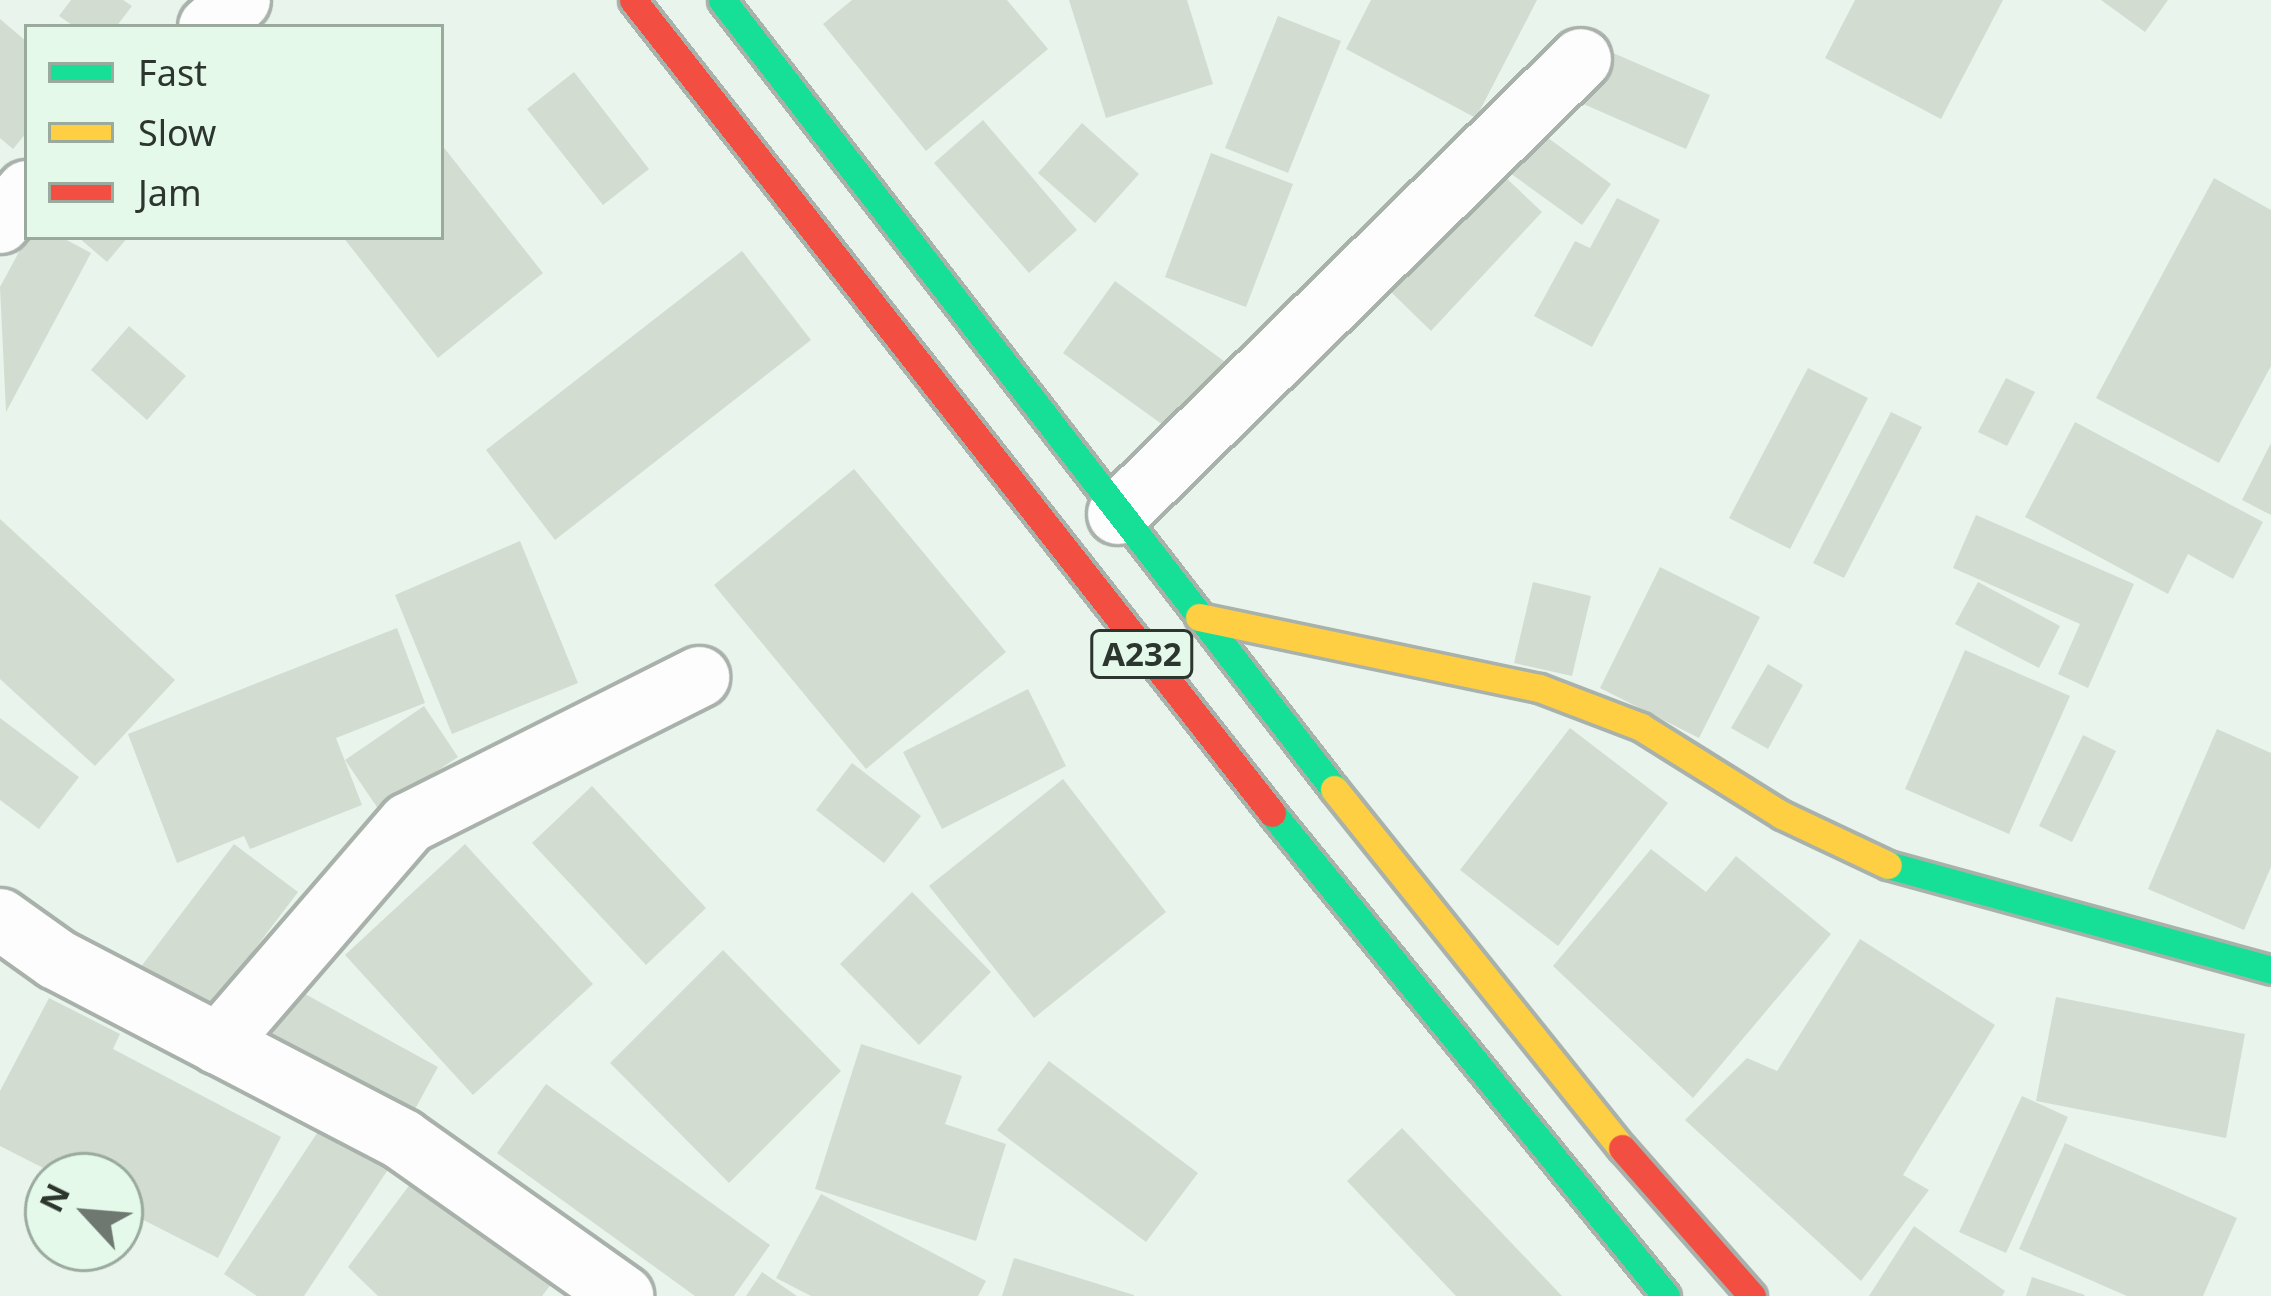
<!DOCTYPE html>
<style>
body{margin:0}
#map{position:relative;width:2271px;height:1296px;overflow:hidden;background:#e9f4ec;font-family:"Noto Sans",sans-serif}
div>[style]{position:absolute}
.building>*{inset:0;background:#d3dcd0}
.roads{filter:drop-shadow(3px 0 #a9b1ab) drop-shadow(-3px 0 #a9b1ab) drop-shadow(0 3px #a9b1ab) drop-shadow(0 -3px #a9b1ab)}
.street>*{height:60px;margin:-30px;padding:0 30px;transform-origin:30px;border-radius:30px;background:#fcfdfc}
.fast>*{height:27px;margin:-13.5px;padding:0 13.5px;transform-origin:13.5px;border-radius:13.5px;background:#16e098}
.slow>*{height:27px;margin:-13.5px;padding:0 13.5px;transform-origin:13.5px;border-radius:13.5px;background:#ffcf43}
.jam>*{height:27px;margin:-13.5px;padding:0 13.5px;transform-origin:13.5px;border-radius:13.5px;background:#f24e42}
span{translate:-50% -50%;white-space:nowrap;text-align:center;line-height:1.15;-webkit-text-stroke:9px #e4f9e9;paint-order:stroke}
.shield-label span{padding:3px 9px;background:#e4f9e9;border:3px solid;border-radius:9px;-webkit-text-stroke-width:0}
.shield-label{font-size:33px;color:#2c352e;font-weight:700}
.legend{position:absolute;left:24px;top:24px;width:420px;height:216px;box-sizing:border-box;background:#e4f9e9;border:3px solid #9aab9e;margin:0;padding:15px 21px;list-style:none;font-size:36px;color:#2c352e}
.legend li{display:flex;align-items:center;gap:24px;height:60px}
.legend b{width:60px;border:3px solid #9aab9e}
.north{position:absolute;left:24px;top:1152px;width:120px;height:120px;box-sizing:border-box;background:#e4f9e9;border:3px solid #9aab9e;border-radius:50%;rotate:296deg;font-size:33px;font-weight:700;line-height:48px;text-align:center;color:#2c352e}
.north::after{content:'';display:block;margin:auto;width:42px;height:54px;background:#6e7870;clip-path:polygon(50% 0,100% 100%,50% 72%,0 100%)}
</style>
<div id="map">
<div class="building">
<i style="clip-path:polygon(71px 0,123px 0,132px 6px,116px 27px,75px 27px,59px 16px)"></i>
<i style="clip-path:polygon(852px 0,1007px 0,1048px 49px,926px 151px,823px 24px)"></i>
<i style="clip-path:polygon(1069px 0,1187px 0,1213px 84px,1106px 118px)"></i>
<i style="clip-path:polygon(1371px 0,1537px 0,1476px 118px,1346px 49px)"></i>
<i style="clip-path:polygon(1855px 0,2003px 0,1941px 119px,1825px 58px)"></i>
<i style="clip-path:polygon(2101px 0,2168px 0,2145px 32px)"></i>
<i style="clip-path:polygon(1278px 16px,1341px 41px,1288px 173px,1225px 148px)"></i>
<i style="clip-path:polygon(0 19px,27px 42px,27px 132px,13px 149px,0 138px)"></i>
<i style="clip-path:polygon(1597px 46px,1710px 95px,1686px 149px,1572px 99px)"></i>
<i style="clip-path:polygon(574px 72px,649px 169px,603px 205px,527px 109px)"></i>
<i style="clip-path:polygon(983px 120px,1077px 230px,1029px 273px,934px 163px)"></i>
<i style="clip-path:polygon(1082px 123px,1139px 174px,1095px 223px,1038px 173px)"></i>
<i style="clip-path:polygon(1533px 127px,1611px 184px,1582px 225px,1503px 168px)"></i>
<i style="clip-path:polygon(441px 144px,543px 273px,438px 358px,343px 237px,441px 237px)"></i>
<i style="clip-path:polygon(1211px 153px,1293px 184px,1246px 307px,1165px 277px)"></i>
<i style="clip-path:polygon(1501px 173px,1542px 212px,1431px 331px,1390px 291px)"></i>
<i style="clip-path:polygon(2214px 178px,2271px 210px,2271px 366px,2219px 463px,2096px 398px)"></i>
<i style="clip-path:polygon(1617px 198px,1660px 220px,1592px 347px,1534px 316px,1575px 241px,1590px 248px)"></i>
<i style="clip-path:polygon(27px 237px,61px 237px,91px 253px,6px 412px,0 287px)"></i>
<i style="clip-path:polygon(78px 237px,128px 237px,107px 262px)"></i>
<i style="clip-path:polygon(742px 251px,811px 340px,555px 540px,486px 450px)"></i>
<i style="clip-path:polygon(1115px 281px,1228px 364px,1177px 435px,1063px 353px)"></i>
<i style="clip-path:polygon(129px 326px,186px 376px,147px 420px,91px 370px)"></i>
<i style="clip-path:polygon(1808px 368px,1868px 398px,1790px 549px,1729px 518px)"></i>
<i style="clip-path:polygon(2006px 378px,2035px 392px,2007px 446px,1978px 432px)"></i>
<i style="clip-path:polygon(1891px 412px,1922px 427px,1844px 578px,1813px 563px)"></i>
<i style="clip-path:polygon(2075px 422px,2263px 522px,2233px 579px,2188px 554px,2168px 594px,2025px 517px)"></i>
<i style="clip-path:polygon(2271px 443px,2271px 515px,2242px 500px)"></i>
<i style="clip-path:polygon(854px 469px,1006px 652px,866px 769px,714px 585px)"></i>
<i style="clip-path:polygon(1976px 515px,2134px 584px,2088px 688px,2058px 674px,2080px 624px,1953px 568px)"></i>
<i style="clip-path:polygon(0 519px,175px 680px,95px 766px,0 679px)"></i>
<i style="clip-path:polygon(520px 541px,578px 683px,452px 734px,395px 595px)"></i>
<i style="clip-path:polygon(1660px 567px,1760px 617px,1699px 738px,1600px 688px)"></i>
<i style="clip-path:polygon(1533px 582px,1591px 596px,1572px 676px,1514px 663px)"></i>
<i style="clip-path:polygon(1978px 582px,2060px 626px,2039px 668px,1955px 624px)"></i>
<i style="clip-path:polygon(397px 628px,425px 703px,336px 738px,362px 805px,250px 849px,244px 836px,177px 863px,128px 734px)"></i>
<i style="clip-path:polygon(1965px 650px,2070px 696px,2009px 834px,1905px 789px)"></i>
<i style="clip-path:polygon(1768px 664px,1803px 685px,1768px 749px,1731px 728px)"></i>
<i style="clip-path:polygon(1028px 689px,1066px 766px,942px 829px,903px 752px)"></i>
<i style="clip-path:polygon(424px 706px,458px 757px,379px 810px,345px 760px)"></i>
<i style="clip-path:polygon(0 718px,79px 777px,39px 829px,0 800px)"></i>
<i style="clip-path:polygon(1570px 728px,1668px 803px,1558px 946px,1460px 870px)"></i>
<i style="clip-path:polygon(2217px 729px,2271px 753px,2271px 867px,2244px 930px,2148px 889px)"></i>
<i style="clip-path:polygon(2083px 735px,2116px 751px,2072px 842px,2039px 826px)"></i>
<i style="clip-path:polygon(852px 763px,921px 816px,884px 863px,816px 810px)"></i>
<i style="clip-path:polygon(1063px 779px,1166px 912px,1034px 1018px,929px 886px)"></i>
<i style="clip-path:polygon(592px 786px,706px 908px,646px 965px,532px 843px)"></i>
<i style="clip-path:polygon(234px 844px,298px 892px,201px 1020px,137px 972px)"></i>
<i style="clip-path:polygon(465px 844px,593px 984px,473px 1095px,345px 955px)"></i>
<i style="clip-path:polygon(1651px 849px,1706px 892px,1736px 856px,1831px 934px,1693px 1098px,1553px 966px)"></i>
<i style="clip-path:polygon(912px 892px,991px 972px,919px 1045px,840px 964px)"></i>
<i style="clip-path:polygon(1860px 939px,1995px 1025px,1903px 1175px,1929px 1190px,1861px 1281px,1685px 1120px,1747px 1058px,1777px 1071px)"></i>
<i style="clip-path:polygon(723px 950px,841px 1071px,729px 1183px,610px 1063px)"></i>
<i style="clip-path:polygon(296px 989px,438px 1067px,409px 1120px,267px 1042px)"></i>
<i style="clip-path:polygon(2056px 997px,2245px 1034px,2226px 1138px,2036px 1101px)"></i>
<i style="clip-path:polygon(49px 998px,120px 1034px,113px 1049px,281px 1137px,218px 1258px,120px 1208px,120px 1176px,59px 1176px,0 1146px,0 1091px)"></i>
<i style="clip-path:polygon(861px 1044px,962px 1076px,945px 1124px,1006px 1144px,976px 1241px,815px 1189px)"></i>
<i style="clip-path:polygon(1049px 1061px,1198px 1173px,1146px 1242px,997px 1130px)"></i>
<i style="clip-path:polygon(546px 1084px,770px 1245px,734px 1296px,695px 1296px,497px 1153px)"></i>
<i style="clip-path:polygon(2022px 1096px,2068px 1117px,2006px 1253px,1959px 1232px)"></i>
<i style="clip-path:polygon(327px 1118px,393px 1162px,304px 1296px,257px 1296px,224px 1274px)"></i>
<i style="clip-path:polygon(1402px 1128px,1562px 1296px,1456px 1296px,1347px 1181px)"></i>
<i style="clip-path:polygon(2065px 1143px,2237px 1218px,2203px 1296px,2127px 1296px,2019px 1249px)"></i>
<i style="clip-path:polygon(420px 1171px,559px 1274px,542px 1296px,378px 1296px,348px 1267px)"></i>
<i style="clip-path:polygon(821px 1194px,986px 1281px,978px 1296px,811px 1296px,776px 1278px)"></i>
<i style="clip-path:polygon(1914px 1226px,2005px 1291px,2002px 1296px,1869px 1296px)"></i>
<i style="clip-path:polygon(1014px 1258px,1134px 1295px,1134px 1296px,1002px 1296px)"></i>
<i style="clip-path:polygon(762px 1272px,797px 1296px,746px 1296px)"></i>
<i style="clip-path:polygon(2032px 1277px,2085px 1295px,2084px 1296px,2026px 1296px)"></i>
</div>
<div class="roads">
<div class="street">
<i style="left:209px;top:27px;width:41px;rotate:-41.1deg"></i>
<i style="left:0;top:223px;width:42px;rotate:-49.8deg"></i>
<i style="left:1118px;top:514px;width:649px;rotate:-44.5deg"></i>
<i style="left:0;top:919px;width:69px;rotate:35.5deg"></i>
<i style="left:56px;top:959px;width:391px;rotate:27.5deg"></i>
<i style="left:403px;top:1140px;width:270px;rotate:35.3deg"></i>
<i style="left:218px;top:1044px;width:292px;rotate:-49.2deg"></i>
<i style="left:409px;top:823px;width:325px;rotate:-26.7deg"></i>
</div>
<div class="fast">
<i style="left:722px;top:0;width:999px;rotate:52.2deg"></i>
<i style="left:1272px;top:813px;width:623px;rotate:50.79deg"></i>
<i style="left:1888px;top:865px;width:397px;rotate:15.3deg"></i>
</div>
<div class="slow">
<i style="left:1199px;top:617px;width:347px;rotate:11.8deg"></i>
<i style="left:1539px;top:688px;width:109px;rotate:20.9deg"></i>
<i style="left:1641px;top:727px;width:166px;rotate:32deg"></i>
<i style="left:1782px;top:815px;width:117px;rotate:25.3deg"></i>
<i style="left:1334px;top:789px;width:460px;rotate:51.3deg"></i>
</div>
<div class="jam">
<i style="left:633px;top:0;width:1034px;rotate:51.83deg"></i>
<i style="left:1622px;top:1148px;width:197px;rotate:48.7deg"></i>
</div>
</div>
<div class="shield-label">
<span style="left:1142px;top:654px">A232</span>
</div>
<ul class="legend">
<li><b style="height:15px;background:#16e098"></b>Fast</li>
<li><b style="height:15px;background:#ffcf43"></b>Slow</li>
<li><b style="height:15px;background:#f24e42"></b>Jam</li>
</ul>
<div class="north">N</div>
</div>
